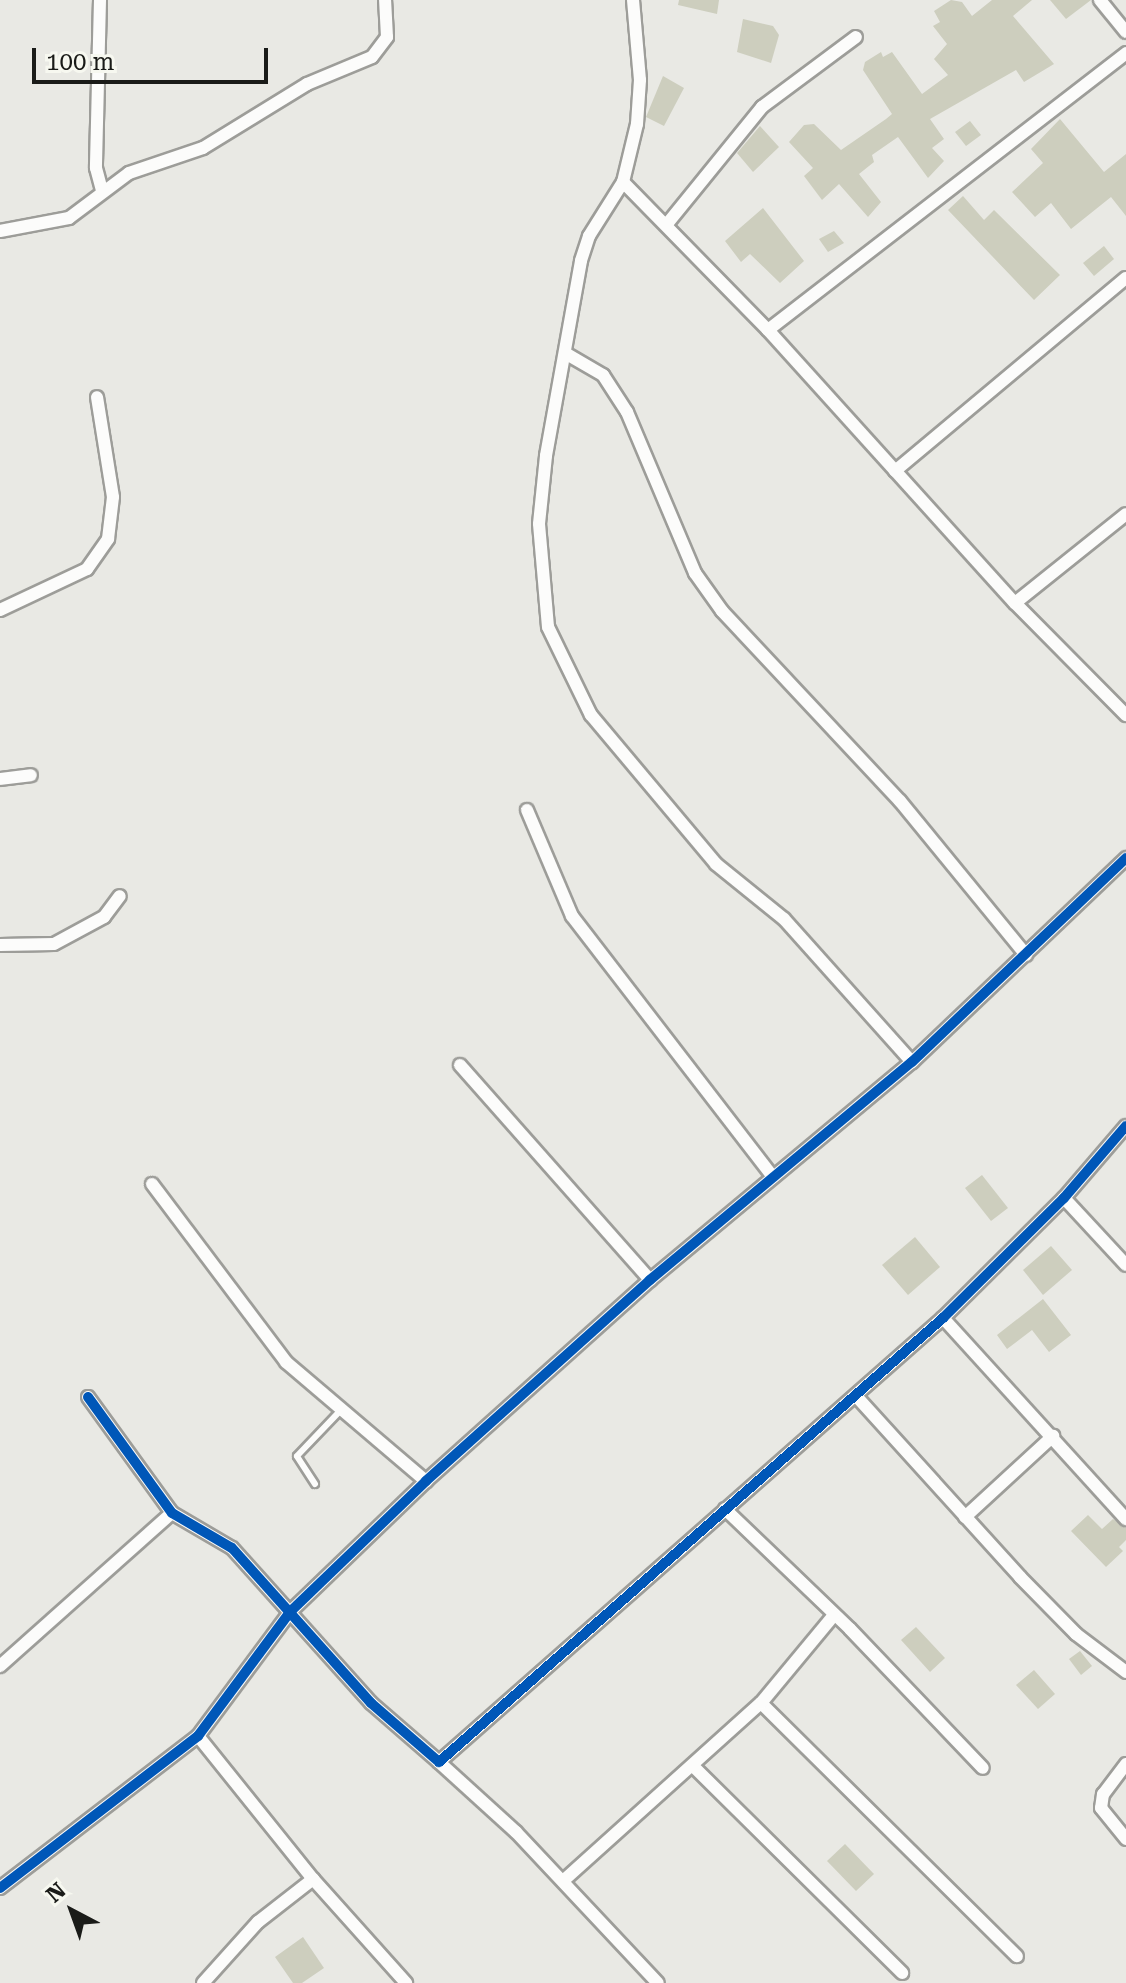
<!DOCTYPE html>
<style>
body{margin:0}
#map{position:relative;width:1126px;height:1983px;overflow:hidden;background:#e9e9e4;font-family:"Roboto Serif",serif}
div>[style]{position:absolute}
.building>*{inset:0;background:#cdcebe}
.roads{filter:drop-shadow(2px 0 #9d9d99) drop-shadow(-2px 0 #9d9d99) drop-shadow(0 2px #9d9d99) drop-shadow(0 -2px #9d9d99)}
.service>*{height:6px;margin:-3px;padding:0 3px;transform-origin:3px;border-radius:3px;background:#fcfcfb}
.minor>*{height:12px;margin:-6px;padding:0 6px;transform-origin:6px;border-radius:6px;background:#fcfcfb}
.cycleway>*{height:10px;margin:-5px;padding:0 5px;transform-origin:5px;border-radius:5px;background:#0057b8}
span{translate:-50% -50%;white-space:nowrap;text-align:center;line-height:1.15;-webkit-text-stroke:8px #f7f8f0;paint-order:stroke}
.north{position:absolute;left:32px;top:1871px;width:80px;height:80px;-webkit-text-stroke:6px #f7f8f0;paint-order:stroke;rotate:319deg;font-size:22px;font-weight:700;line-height:32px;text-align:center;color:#1a1b18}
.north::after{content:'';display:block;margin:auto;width:28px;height:36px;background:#1a1b18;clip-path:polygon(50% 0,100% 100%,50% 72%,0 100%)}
.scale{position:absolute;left:32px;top:48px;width:236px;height:36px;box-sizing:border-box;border:4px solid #1a1b18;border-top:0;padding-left:10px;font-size:24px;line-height:28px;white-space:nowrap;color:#1a1b18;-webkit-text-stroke:6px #f7f8f0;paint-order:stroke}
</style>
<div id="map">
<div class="building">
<i style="clip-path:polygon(679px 0,719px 0,717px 14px,678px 5px)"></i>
<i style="clip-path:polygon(951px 0,962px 2px,972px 16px,992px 0,1032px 0,1013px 16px,1054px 64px,1024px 82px,1016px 70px,930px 119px,944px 139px,932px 148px,944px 161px,928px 178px,898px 137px,872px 155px,874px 162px,859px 174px,881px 202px,868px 217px,839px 184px,822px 200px,804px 176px,813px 168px,789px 142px,804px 125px,814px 124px,841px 150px,886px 119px,892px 114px,863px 70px,865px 62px,881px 52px,883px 57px,892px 52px,922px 94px,948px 75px,934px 59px,947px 44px,933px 26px,940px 22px,934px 11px)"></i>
<i style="clip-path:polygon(1050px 0,1091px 0,1066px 19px)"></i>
<i style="clip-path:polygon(743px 19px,773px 26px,779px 35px,771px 63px,737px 52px)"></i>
<i style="clip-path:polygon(663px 76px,684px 88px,664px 126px,646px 117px)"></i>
<i style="clip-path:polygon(1060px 119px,1104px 172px,1126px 154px,1126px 216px,1111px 197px,1071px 229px,1051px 203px,1035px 217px,1012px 192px,1043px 163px,1031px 149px)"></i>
<i style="clip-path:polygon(970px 121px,981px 135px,966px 146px,955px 132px)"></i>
<i style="clip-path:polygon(760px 126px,779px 147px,753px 172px,737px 153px)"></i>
<i style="clip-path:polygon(963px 196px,984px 220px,994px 210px,1060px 275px,1034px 300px,948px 210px)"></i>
<i style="clip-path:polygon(763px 208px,804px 261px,780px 283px,750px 254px,741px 262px,725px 241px)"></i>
<i style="clip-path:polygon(834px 231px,844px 243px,828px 252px,819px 239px)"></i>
<i style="clip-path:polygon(1104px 246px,1114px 259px,1094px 276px,1083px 263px)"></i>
<i style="clip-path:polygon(982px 1175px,1008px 1208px,991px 1221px,965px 1188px)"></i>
<i style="clip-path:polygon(915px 1237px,940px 1267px,908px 1295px,882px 1265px)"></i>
<i style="clip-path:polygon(1051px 1246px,1072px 1270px,1043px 1295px,1023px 1270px)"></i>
<i style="clip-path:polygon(1043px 1299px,1071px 1335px,1049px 1352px,1032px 1330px,1007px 1349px,997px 1335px)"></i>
<i style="clip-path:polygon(1088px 1515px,1102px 1529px,1113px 1519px,1126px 1528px,1126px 1540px,1119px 1547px,1123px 1551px,1106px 1567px,1071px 1531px)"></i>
<i style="clip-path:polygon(916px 1627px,945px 1658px,930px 1672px,901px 1640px)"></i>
<i style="clip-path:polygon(1080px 1651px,1092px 1666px,1081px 1675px,1069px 1659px)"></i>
<i style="clip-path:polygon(1034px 1670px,1055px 1694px,1038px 1709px,1016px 1685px)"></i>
<i style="clip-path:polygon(845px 1844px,874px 1874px,856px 1891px,827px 1861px)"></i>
<i style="clip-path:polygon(303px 1937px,324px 1968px,302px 1983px,293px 1983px,275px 1957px)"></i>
</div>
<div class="roads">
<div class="service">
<i style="left:315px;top:1484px;width:33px;rotate:-123deg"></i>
<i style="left:297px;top:1456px;width:61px;rotate:-46.3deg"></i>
</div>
<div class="minor">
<i style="left:100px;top:0;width:168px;rotate:91.4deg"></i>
<i style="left:96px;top:168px;width:23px;rotate:75deg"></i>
<i style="left:633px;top:0;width:80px;rotate:85deg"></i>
<i style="left:640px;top:80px;width:44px;rotate:93.9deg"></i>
<i style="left:637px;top:124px;width:60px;rotate:103.6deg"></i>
<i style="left:623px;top:182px;width:64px;rotate:122.2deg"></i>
<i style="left:589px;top:236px;width:26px;rotate:108deg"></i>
<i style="left:581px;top:261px;width:198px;rotate:100.2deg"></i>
<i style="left:546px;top:456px;width:68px;rotate:95.9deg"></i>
<i style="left:539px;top:524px;width:103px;rotate:85deg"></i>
<i style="left:548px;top:627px;width:98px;rotate:64deg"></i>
<i style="left:591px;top:715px;width:194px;rotate:50deg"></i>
<i style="left:716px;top:864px;width:87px;rotate:39deg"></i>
<i style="left:784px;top:919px;width:192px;rotate:48.2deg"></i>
<i style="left:1100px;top:0;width:41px;rotate:50.9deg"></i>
<i style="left:623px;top:182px;width:207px;rotate:45.6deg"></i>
<i style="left:768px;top:330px;width:368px;rotate:47.9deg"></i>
<i style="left:1015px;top:603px;width:158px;rotate:45.3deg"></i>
<i style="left:667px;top:224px;width:151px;rotate:-50.9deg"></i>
<i style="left:762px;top:107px;width:117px;rotate:-36.7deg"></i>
<i style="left:0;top:231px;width:70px;rotate:-10.7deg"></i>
<i style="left:69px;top:218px;width:75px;rotate:-36.9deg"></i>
<i style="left:129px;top:173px;width:78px;rotate:-18.7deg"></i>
<i style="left:203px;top:148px;width:122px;rotate:-31.6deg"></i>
<i style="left:307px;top:84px;width:70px;rotate:-22.6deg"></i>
<i style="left:372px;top:57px;width:25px;rotate:-53deg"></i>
<i style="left:387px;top:37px;width:37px;rotate:-93deg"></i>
<i style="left:768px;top:330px;width:453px;rotate:-37.7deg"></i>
<i style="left:565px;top:353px;width:44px;rotate:30.1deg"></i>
<i style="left:603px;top:375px;width:44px;rotate:57deg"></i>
<i style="left:627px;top:412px;width:175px;rotate:67.1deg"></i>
<i style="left:695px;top:573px;width:47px;rotate:54.6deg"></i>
<i style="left:722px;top:611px;width:260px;rotate:46.9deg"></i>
<i style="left:900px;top:801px;width:199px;rotate:50.7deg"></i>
<i style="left:895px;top:471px;width:301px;rotate:-39.9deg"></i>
<i style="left:1015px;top:603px;width:142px;rotate:-38.7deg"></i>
<i style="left:0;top:610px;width:96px;rotate:-25.2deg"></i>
<i style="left:87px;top:569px;width:37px;rotate:-55deg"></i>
<i style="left:108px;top:539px;width:42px;rotate:-83.2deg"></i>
<i style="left:113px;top:497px;width:101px;rotate:-99.1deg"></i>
<i style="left:0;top:779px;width:31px;rotate:-7deg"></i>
<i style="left:527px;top:810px;width:115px;rotate:67deg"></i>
<i style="left:572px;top:916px;width:329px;rotate:52.4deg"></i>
<i style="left:0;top:945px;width:54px;rotate:-1.1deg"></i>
<i style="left:54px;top:944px;width:57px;rotate:-28.4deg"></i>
<i style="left:104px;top:917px;width:26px;rotate:-53deg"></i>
<i style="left:460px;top:1065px;width:287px;rotate:48.5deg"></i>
<i style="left:152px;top:1184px;width:223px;rotate:53deg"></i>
<i style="left:286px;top:1362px;width:184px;rotate:40.4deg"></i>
<i style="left:1064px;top:1198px;width:91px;rotate:47.2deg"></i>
<i style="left:943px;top:1318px;width:272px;rotate:47.7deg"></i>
<i style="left:88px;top:1397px;width:143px;rotate:54.1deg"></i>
<i style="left:172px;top:1513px;width:69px;rotate:30.3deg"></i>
<i style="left:232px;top:1548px;width:208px;rotate:48.1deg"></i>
<i style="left:371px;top:1703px;width:90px;rotate:40.9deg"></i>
<i style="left:439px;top:1762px;width:672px;rotate:-41.38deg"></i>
<i style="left:943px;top:1318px;width:170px;rotate:-44.8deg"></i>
<i style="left:1064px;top:1198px;width:95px;rotate:-49.3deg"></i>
<i style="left:857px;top:1397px;width:243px;rotate:47.8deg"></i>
<i style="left:1020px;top:1577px;width:80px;rotate:45.5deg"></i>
<i style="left:1076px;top:1634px;width:63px;rotate:37.2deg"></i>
<i style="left:725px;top:1509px;width:173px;rotate:43.8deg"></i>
<i style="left:850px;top:1629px;width:192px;rotate:46.3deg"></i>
<i style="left:965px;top:1517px;width:120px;rotate:-42.6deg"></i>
<i style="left:0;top:1666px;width:230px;rotate:-41.7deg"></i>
<i style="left:761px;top:1703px;width:360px;rotate:44.7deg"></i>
<i style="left:198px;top:1736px;width:184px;rotate:51.2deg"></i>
<i style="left:313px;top:1879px;width:140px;rotate:48.2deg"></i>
<i style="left:439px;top:1762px;width:104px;rotate:42.3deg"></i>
<i style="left:516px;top:1832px;width:207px;rotate:46.8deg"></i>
<i style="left:1126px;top:1764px;width:38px;rotate:127deg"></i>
<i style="left:1103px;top:1794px;width:14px;rotate:98deg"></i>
<i style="left:1101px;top:1808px;width:40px;rotate:51deg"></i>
<i style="left:694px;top:1767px;width:293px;rotate:44.7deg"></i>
<i style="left:563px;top:1881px;width:266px;rotate:-42deg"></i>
<i style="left:761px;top:1703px;width:114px;rotate:-50.3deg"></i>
<i style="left:0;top:1888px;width:250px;rotate:-37.5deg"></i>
<i style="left:198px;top:1736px;width:154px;rotate:-53.4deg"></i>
<i style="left:290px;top:1612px;width:189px;rotate:-43.9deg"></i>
<i style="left:426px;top:1481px;width:301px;rotate:-41.9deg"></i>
<i style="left:650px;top:1280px;width:341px;rotate:-39.8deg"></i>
<i style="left:912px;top:1062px;width:296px;rotate:-43.6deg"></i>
<i style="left:203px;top:1983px;width:82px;rotate:-48deg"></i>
<i style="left:258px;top:1922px;width:70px;rotate:-38deg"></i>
</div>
</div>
<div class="cycleway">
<i style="left:88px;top:1397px;width:143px;rotate:54.1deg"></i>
<i style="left:172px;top:1513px;width:69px;rotate:30.3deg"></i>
<i style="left:232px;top:1548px;width:208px;rotate:48.1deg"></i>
<i style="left:371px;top:1703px;width:90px;rotate:40.9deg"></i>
<i style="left:439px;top:1762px;width:672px;rotate:-41.38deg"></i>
<i style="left:943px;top:1318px;width:170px;rotate:-44.8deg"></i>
<i style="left:1064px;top:1198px;width:95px;rotate:-49.3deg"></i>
<i style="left:0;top:1888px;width:250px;rotate:-37.5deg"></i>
<i style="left:198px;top:1736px;width:154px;rotate:-53.4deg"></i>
<i style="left:290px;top:1612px;width:189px;rotate:-43.9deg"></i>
<i style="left:426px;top:1481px;width:301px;rotate:-41.9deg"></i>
<i style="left:650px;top:1280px;width:341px;rotate:-39.8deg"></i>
<i style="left:912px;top:1062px;width:296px;rotate:-43.6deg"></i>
</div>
<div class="north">N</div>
<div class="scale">100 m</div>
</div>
